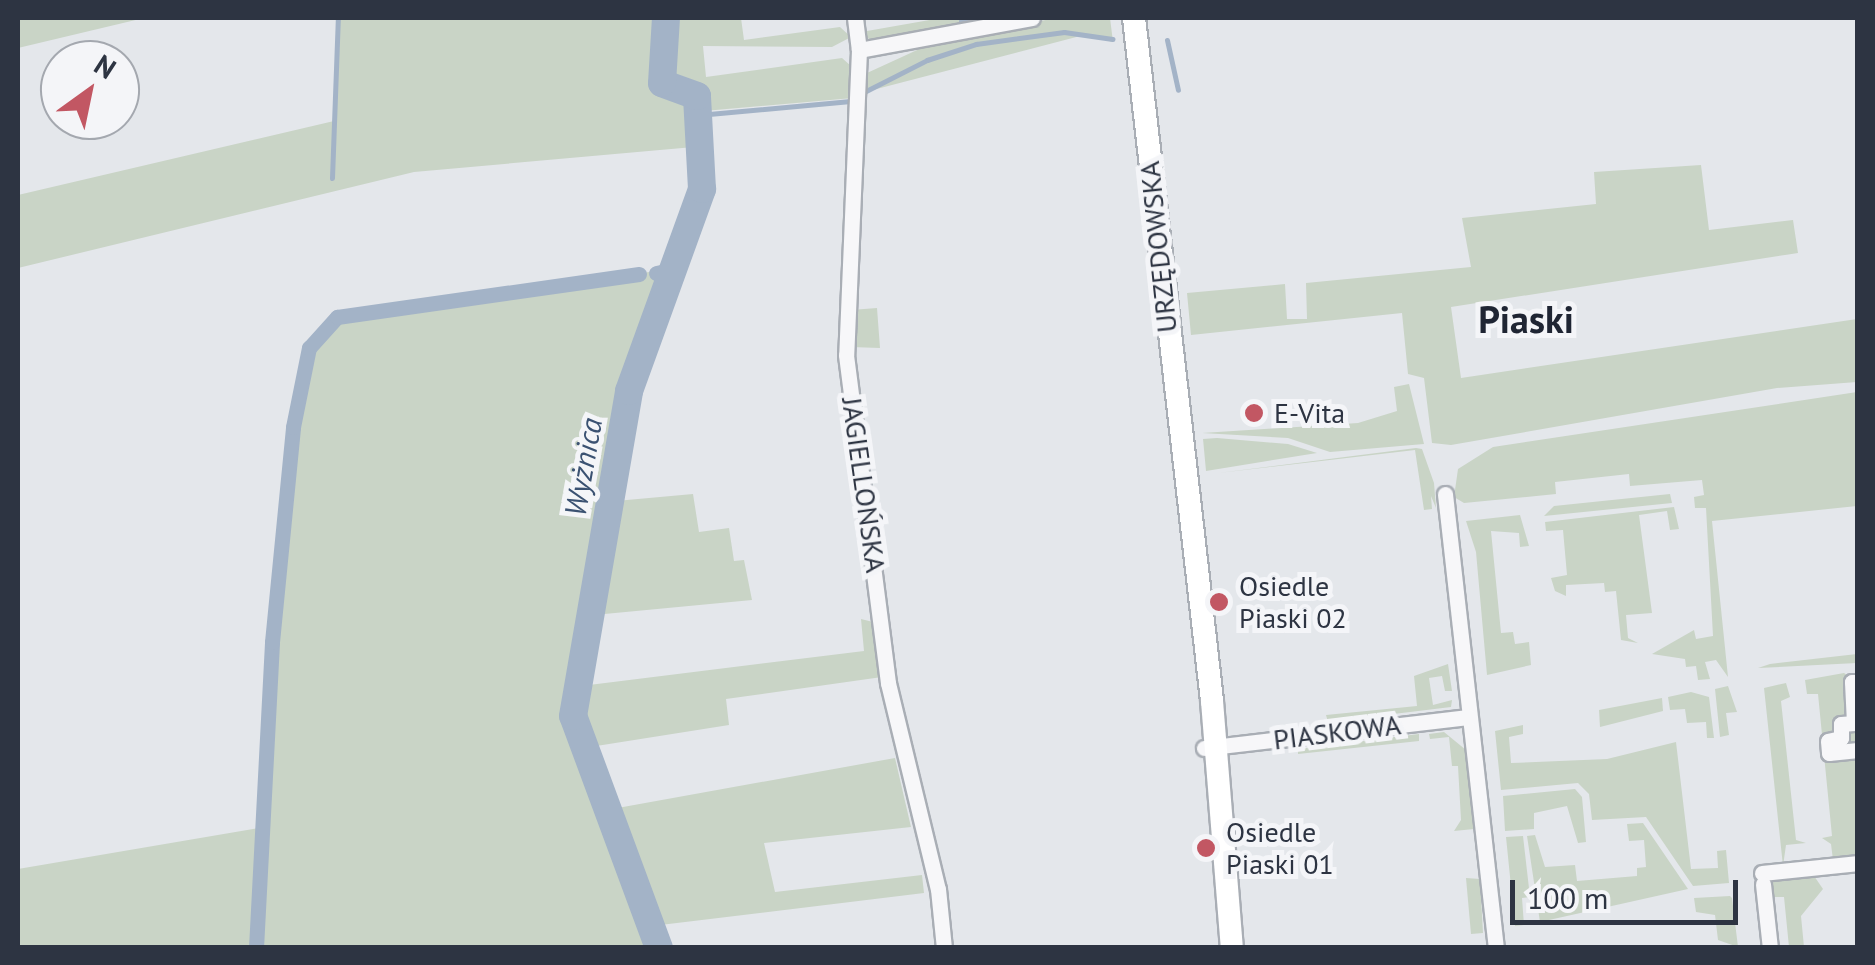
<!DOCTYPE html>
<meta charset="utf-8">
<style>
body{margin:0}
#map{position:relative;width:1875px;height:965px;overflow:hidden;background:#e4e7eb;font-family:"PT Sans",sans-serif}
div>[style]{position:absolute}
.green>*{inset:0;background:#c9d4c6}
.stream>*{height:5px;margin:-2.5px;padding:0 2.5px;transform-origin:2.5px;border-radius:2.5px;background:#a3b3c7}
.canal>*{height:15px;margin:-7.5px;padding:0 7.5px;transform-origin:7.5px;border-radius:7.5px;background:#a3b3c7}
.river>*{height:28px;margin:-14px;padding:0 14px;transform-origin:14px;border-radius:14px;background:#a3b3c7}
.roads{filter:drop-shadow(2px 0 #a9aeb5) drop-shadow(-2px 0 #a9aeb5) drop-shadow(0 2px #a9aeb5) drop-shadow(0 -2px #a9aeb5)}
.street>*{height:15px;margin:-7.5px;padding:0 7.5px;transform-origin:7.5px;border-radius:7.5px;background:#f7f7f9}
.secondary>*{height:22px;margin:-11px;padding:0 11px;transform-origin:11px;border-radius:11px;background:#fff}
.dots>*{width:28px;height:28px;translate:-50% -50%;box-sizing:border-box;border:5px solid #f4f5f8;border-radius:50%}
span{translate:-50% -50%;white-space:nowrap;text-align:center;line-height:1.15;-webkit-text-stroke:10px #f4f5f8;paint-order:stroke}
.street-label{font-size:28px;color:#2d3442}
.poi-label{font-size:28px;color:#2d3442}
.left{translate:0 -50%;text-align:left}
.water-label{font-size:30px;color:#3b5272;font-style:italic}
.district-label{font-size:38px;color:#1f2533;font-weight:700}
.frame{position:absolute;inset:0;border:20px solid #2d3442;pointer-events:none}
.north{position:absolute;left:40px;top:40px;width:100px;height:100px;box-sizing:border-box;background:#f4f5f8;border:2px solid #a4a8af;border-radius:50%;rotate:33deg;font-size:28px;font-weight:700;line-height:40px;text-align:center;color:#2d3442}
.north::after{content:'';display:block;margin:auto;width:35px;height:45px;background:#c25763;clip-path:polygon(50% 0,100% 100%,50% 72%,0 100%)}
.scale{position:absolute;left:1510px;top:880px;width:228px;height:45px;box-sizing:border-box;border:5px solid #2d3442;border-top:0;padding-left:12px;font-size:30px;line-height:35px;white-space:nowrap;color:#2d3442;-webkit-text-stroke:8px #f4f5f8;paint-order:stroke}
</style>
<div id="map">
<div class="green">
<i style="clip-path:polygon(18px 18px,144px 18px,18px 48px)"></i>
<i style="clip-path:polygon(338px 18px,741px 18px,744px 40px,840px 27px,851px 37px,832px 47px,703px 46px,706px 77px,842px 58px,851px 66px,853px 98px,704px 111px,705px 146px,414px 172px,18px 268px,18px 195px,334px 121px)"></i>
<i style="clip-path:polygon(860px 18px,867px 31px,941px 18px,1011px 18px,873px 43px,862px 32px)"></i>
<i style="clip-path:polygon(1055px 18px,1110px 18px,1113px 42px,1084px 35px,865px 92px,858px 258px,851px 255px,865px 77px,867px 73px,928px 45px)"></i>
<i style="clip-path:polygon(1701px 165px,1709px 230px,1793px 220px,1798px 253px,1451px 307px,1461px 378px,1857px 319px,1857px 382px,1777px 388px,1451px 445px,1432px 443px,1424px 378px,1408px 374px,1402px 313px,1191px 335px,1187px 293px,1285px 284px,1287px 319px,1307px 319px,1306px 283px,1471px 267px,1462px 218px,1596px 204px,1594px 172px)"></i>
<i style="clip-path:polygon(670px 269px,623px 395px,569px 717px,650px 947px,256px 948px,255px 942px,252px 948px,18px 947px,18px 869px,265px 827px,272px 642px,293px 427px,309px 348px,337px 317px)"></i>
<i style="clip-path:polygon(857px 278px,851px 310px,877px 308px,880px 348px,851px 347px,849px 286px)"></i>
<i style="clip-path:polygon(1409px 384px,1424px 444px,1330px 452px,1288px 438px,1202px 433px,1358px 423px,1397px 411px,1394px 387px)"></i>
<i style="clip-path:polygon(1857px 392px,1857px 506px,1712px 521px,1728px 677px,1716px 660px,1705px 662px,1710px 679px,1698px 680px,1696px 666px,1686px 667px,1685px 659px,1652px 654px,1694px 630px,1696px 639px,1713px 636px,1706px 508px,1695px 508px,1694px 497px,1704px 495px,1702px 480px,1630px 486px,1629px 474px,1555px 482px,1556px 494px,1464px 503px,1454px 497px,1458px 469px,1493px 447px)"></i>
<i style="clip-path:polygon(1217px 438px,1288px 444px,1317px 453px,1206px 471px,1203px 439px)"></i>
<i style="clip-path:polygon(1416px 448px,1422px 449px,1434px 483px,1436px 508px,1431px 496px,1432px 509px,1424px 510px,1415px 450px,1218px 473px)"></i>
<i style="clip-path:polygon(693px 494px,699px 532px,729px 528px,734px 561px,744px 560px,752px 600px,594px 615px,616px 501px)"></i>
<i style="clip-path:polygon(1670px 494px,1672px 503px,1544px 516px,1554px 506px)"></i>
<i style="clip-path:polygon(1674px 507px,1679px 529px,1670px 530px,1667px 511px,1639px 515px,1652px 613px,1626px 615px,1628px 638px,1638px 643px,1621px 640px,1616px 591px,1605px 592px,1604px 583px,1566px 585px,1566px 596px,1555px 591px,1551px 578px,1567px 575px,1563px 530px,1546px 531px,1545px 522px)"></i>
<i style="clip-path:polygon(1520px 515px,1529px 546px,1520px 547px,1519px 533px,1491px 531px,1501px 633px,1513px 632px,1515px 644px,1529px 642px,1531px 665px,1487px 675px,1476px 552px,1466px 521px)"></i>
<i style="clip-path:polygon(861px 619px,873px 622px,882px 677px,726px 699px,729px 725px,590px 747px,578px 716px,581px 686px,864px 651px)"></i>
<i style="clip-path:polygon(1857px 654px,1857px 663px,1758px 668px,1770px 664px)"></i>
<i style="clip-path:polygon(1448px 664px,1452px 691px,1445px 691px,1442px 676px,1429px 678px,1433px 705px,1452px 700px,1451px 707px,1328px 722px,1326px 715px,1417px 706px,1414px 676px)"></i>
<i style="clip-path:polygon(1844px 673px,1857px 682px,1857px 858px,1833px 860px,1831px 844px,1822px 838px,1832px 836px,1818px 694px,1807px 694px,1805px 680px)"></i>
<i style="clip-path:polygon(1786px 683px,1790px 697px,1781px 701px,1796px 840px,1806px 843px,1786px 845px,1783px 866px,1764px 688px)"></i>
<i style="clip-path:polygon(1728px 686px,1737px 712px,1726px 713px,1729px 735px,1720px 737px,1715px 689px)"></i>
<i style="clip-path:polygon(1691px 692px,1709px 697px,1714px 738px,1707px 738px,1706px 722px,1687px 723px,1685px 709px,1670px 710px,1668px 697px)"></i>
<i style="clip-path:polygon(1662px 698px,1663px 711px,1600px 727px,1599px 710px)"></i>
<i style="clip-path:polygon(1523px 725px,1523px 734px,1509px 737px,1511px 763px,1607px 759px,1676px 742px,1691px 869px,1718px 868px,1717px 851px,1726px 850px,1729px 883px,1693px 886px,1646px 817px,1592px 820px,1589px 794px,1578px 783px,1501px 790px,1495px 731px)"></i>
<i style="clip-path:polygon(1444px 732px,1466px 750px,1474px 829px,1454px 831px,1461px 820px,1458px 766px,1452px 766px,1449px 737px,1430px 739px,1429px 734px)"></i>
<i style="clip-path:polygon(1419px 734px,1419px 741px,1298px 754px,1298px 749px)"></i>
<i style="clip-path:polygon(895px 758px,911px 827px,764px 843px,775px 892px,922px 875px,924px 893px,652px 926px,612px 809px)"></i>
<i style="clip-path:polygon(1575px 789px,1582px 797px,1586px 842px,1578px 843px,1567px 806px,1534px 813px,1534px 829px,1505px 831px,1503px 796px)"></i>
<i style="clip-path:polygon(1643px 823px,1688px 889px,1540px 922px,1527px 836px,1535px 835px,1545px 867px,1575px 865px,1577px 881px,1637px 876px,1637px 868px,1646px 867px,1644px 840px,1629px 841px,1627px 824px)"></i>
<i style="clip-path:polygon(1523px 836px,1530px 897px,1522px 898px,1524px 925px,1515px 926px,1506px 837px)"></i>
<i style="clip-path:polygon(1812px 873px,1823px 889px,1801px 916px,1804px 947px,1789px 947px,1784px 897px,1771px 897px,1771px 884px,1774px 878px)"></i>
<i style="clip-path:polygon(1466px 878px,1480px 879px,1483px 933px,1471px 934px)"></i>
<i style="clip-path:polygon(1730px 896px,1732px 898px,1738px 947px,1718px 940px,1715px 915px,1696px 912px,1694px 898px)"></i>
</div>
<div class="stream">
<i style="left:961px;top:21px;width:18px;rotate:-9deg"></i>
<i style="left:1167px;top:40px;width:51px;rotate:77.6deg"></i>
<i style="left:864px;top:92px;width:71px;rotate:-26.9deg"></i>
<i style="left:927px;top:60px;width:52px;rotate:-18.1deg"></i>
<i style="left:976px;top:44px;width:89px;rotate:-7.8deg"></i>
<i style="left:1064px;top:32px;width:49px;rotate:8.3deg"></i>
<i style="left:698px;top:115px;width:156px;rotate:-5.2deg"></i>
<i style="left:332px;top:178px;width:160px;rotate:-87.9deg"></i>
</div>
<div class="canal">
<i style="left:656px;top:273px;width:19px;rotate:-12deg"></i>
<i style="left:256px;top:948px;width:306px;rotate:-87deg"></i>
<i style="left:272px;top:642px;width:216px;rotate:-84.4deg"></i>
<i style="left:293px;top:427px;width:81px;rotate:-78.6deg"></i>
<i style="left:309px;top:348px;width:42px;rotate:-47.9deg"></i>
<i style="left:337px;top:317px;width:305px;rotate:-8.1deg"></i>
</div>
<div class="river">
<i style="left:659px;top:948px;width:247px;rotate:-110.3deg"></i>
<i style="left:573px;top:716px;width:330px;rotate:-80.2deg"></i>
<i style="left:629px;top:391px;width:215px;rotate:-70.1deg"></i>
<i style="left:702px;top:189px;width:93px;rotate:-93.1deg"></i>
<i style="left:697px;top:96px;width:37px;rotate:-160deg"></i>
<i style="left:662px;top:83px;width:65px;rotate:-86.5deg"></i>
</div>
<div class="roads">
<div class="street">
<i style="left:855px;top:18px;width:32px;rotate:83deg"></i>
<i style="left:859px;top:50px;width:305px;rotate:92.4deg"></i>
<i style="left:846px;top:355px;width:331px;rotate:82.7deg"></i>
<i style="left:888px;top:683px;width:212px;rotate:76.4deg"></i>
<i style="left:938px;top:889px;width:59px;rotate:84.2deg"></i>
<i style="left:859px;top:50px;width:176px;rotate:-10.5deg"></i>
<i style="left:1445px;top:494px;width:457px;rotate:83.6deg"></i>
<i style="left:1858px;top:682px;width:6px;rotate:180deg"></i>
<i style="left:1852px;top:682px;width:41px;rotate:87.2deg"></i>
<i style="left:1854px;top:723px;width:13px;rotate:176deg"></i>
<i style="left:1841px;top:724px;width:14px;rotate:90deg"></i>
<i style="left:1841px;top:738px;width:13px;rotate:167deg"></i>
<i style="left:1828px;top:741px;width:12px;rotate:85deg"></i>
<i style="left:1829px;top:753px;width:29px;rotate:-6deg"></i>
<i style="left:1204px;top:748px;width:267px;rotate:-6.7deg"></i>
<i style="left:1762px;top:873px;width:97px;rotate:-5.9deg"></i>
<i style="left:1763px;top:884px;width:64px;rotate:83.8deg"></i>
</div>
<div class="secondary">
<i style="left:1134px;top:18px;width:687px;rotate:83.48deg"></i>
<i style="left:1212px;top:701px;width:248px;rotate:85.4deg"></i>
</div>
</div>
<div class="dots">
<i style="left:1254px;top:413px;background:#c25763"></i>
<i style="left:1219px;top:602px;background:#c25763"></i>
<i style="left:1206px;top:848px;background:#c25763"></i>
</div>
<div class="street-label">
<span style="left:1158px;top:247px;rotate:-96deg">URZĘDOWSKA</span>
<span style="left:864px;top:485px;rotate:82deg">JAGIELLOŃSKA</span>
<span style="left:1337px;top:732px;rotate:-7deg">PIASKOWA</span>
</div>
<div class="poi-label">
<span class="left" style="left:1274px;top:413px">E-Vita</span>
<span class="left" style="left:1239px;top:602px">Osiedle<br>Piaski 02</span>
<span class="left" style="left:1226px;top:848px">Osiedle<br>Piaski 01</span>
</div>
<div class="water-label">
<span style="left:583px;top:467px;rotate:-80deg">Wyżnica</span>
</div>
<div class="district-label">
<span style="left:1526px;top:319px">Piaski</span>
</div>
<div class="frame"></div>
<div class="north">N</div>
<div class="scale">100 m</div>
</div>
